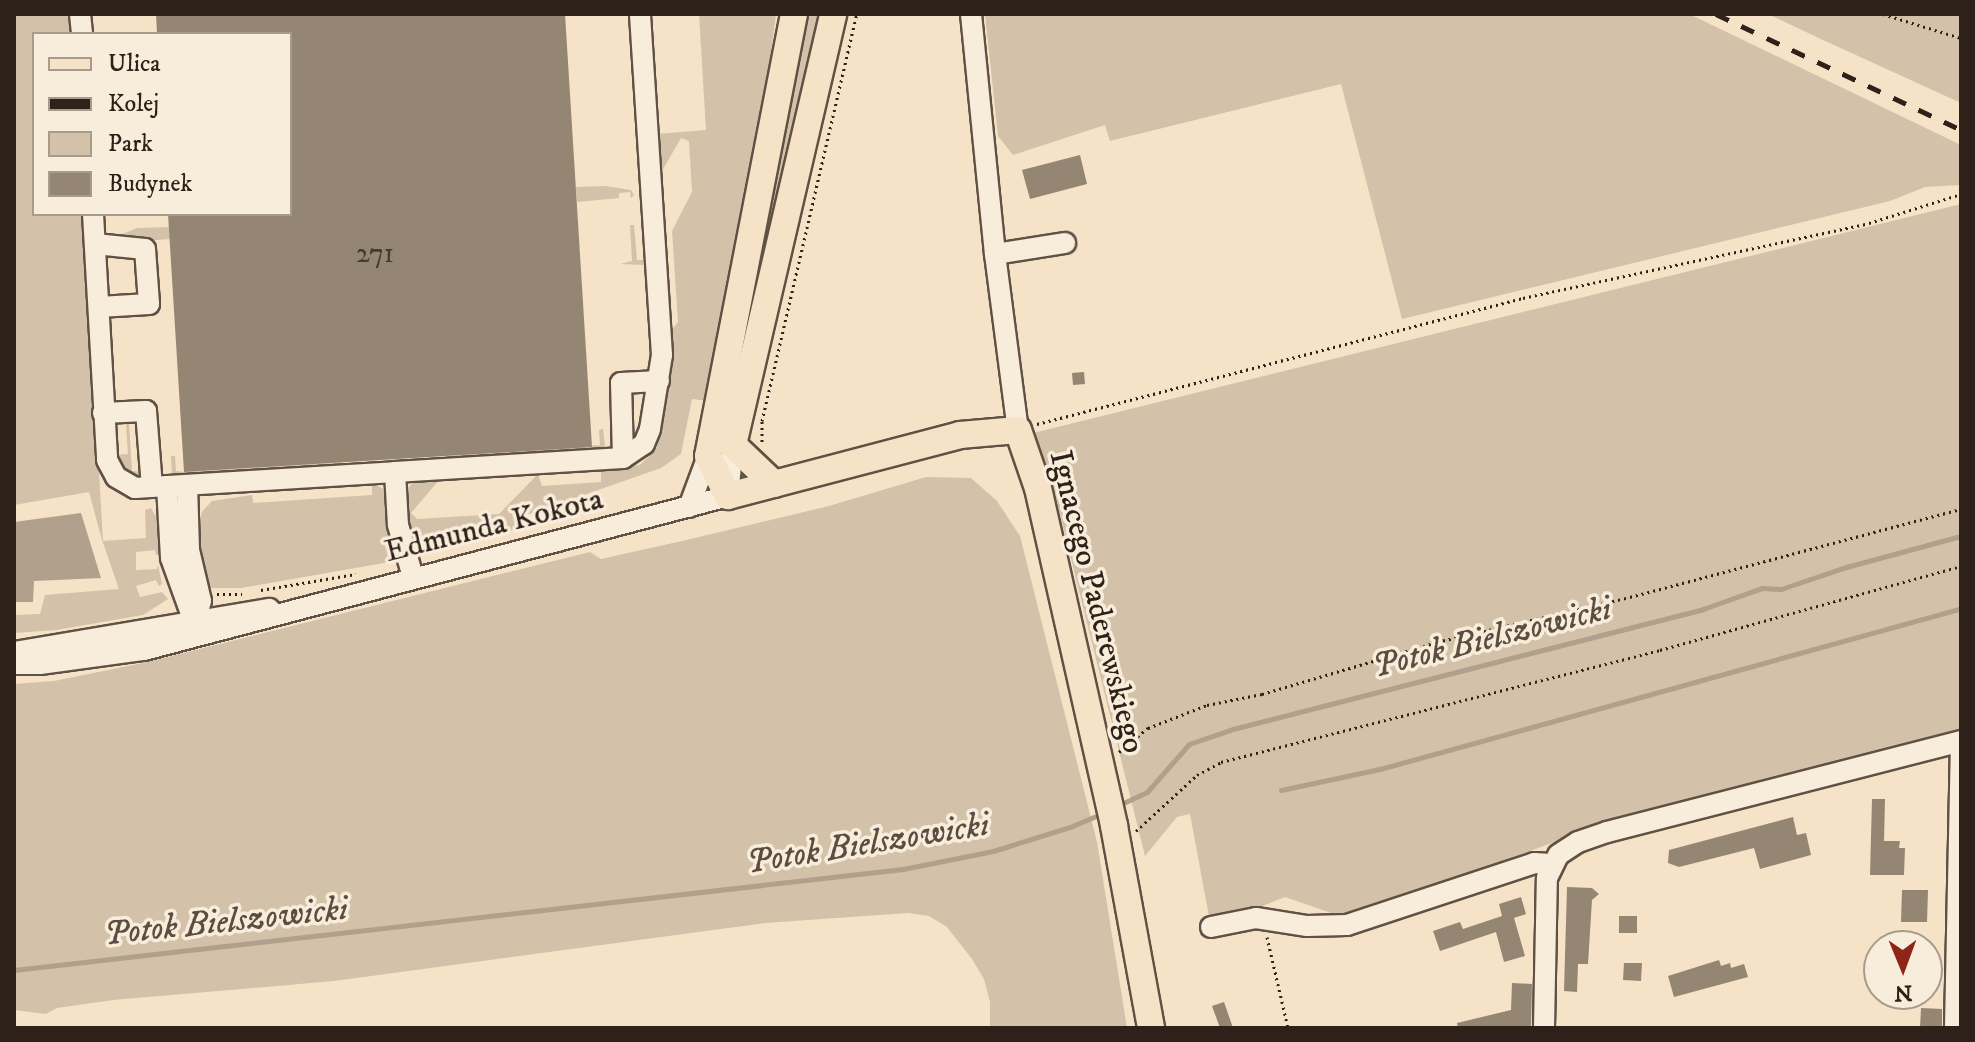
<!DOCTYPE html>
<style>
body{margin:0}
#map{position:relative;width:1975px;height:1042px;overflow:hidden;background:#f5e2c7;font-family:"IM FELL DW Pica",serif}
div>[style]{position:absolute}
.green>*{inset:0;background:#d3c1a9}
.water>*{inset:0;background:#b1a08c}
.stream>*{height:5px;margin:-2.5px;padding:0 2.5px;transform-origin:2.5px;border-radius:2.5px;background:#b1a08c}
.building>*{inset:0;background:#958573}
.path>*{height:3px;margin-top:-1.5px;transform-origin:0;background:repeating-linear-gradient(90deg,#2d2119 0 2px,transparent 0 6px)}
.roads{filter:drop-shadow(2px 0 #5f5144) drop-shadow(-2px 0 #5f5144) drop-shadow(0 2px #5f5144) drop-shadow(0 -2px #5f5144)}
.minor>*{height:20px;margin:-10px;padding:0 10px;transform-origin:10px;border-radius:10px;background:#f8ecdb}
.major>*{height:26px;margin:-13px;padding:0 13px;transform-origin:13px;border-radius:13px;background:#f5e2c7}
.rail>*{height:5px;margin-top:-2.5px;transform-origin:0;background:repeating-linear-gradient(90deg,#2d2119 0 14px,transparent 0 28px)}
span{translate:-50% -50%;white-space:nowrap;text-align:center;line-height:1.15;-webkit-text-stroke:7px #f8ecdb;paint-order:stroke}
.number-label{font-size:28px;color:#473a30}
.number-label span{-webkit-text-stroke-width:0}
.street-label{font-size:32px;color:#2d2119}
.water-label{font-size:34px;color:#5b4d41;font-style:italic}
.frame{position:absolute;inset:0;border:16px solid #2d2119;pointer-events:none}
.legend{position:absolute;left:32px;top:32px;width:260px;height:184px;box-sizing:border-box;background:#f8ecdb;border:2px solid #a79b8d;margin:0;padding:10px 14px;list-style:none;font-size:24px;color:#2d2119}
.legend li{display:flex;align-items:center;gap:16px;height:40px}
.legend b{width:40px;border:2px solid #a79b8d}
.north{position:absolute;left:1863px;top:930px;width:80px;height:80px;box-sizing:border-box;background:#f8ecdb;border:2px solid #a79b8d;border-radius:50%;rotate:179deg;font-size:22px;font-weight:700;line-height:32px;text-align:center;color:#2d2119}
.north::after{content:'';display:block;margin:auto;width:28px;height:36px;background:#8f2418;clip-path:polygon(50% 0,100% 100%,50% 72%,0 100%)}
</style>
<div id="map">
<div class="green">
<i style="clip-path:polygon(14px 14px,72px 14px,73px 34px,34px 34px,34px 214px,84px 214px,103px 541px,146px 538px,145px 510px,151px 508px,160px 524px,162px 554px,156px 555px,155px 550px,136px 552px,136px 570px,157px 569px,158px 565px,162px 584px,159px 586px,156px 580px,136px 586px,140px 597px,162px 592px,168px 599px,143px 615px,56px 630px,14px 633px,14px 615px,40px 614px,45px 595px,119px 589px,102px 540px,89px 492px,14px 505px)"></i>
<i style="clip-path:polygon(699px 14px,776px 14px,764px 104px,709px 401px,692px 399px,681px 454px,661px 468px,518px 518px,521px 528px,414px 558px,404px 520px,404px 491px,414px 482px,440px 479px,411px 513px,417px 519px,499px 514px,538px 474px,542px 486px,601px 482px,601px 470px,640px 465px,657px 448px,672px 362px,670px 332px,678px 322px,672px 231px,692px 192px,689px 141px,681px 138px,662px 171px,657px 134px,706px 130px)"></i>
<i style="clip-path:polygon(804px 14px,824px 14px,733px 407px,727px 406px)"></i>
<i style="clip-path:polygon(985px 14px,1689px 14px,1961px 145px,1961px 185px,1925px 187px,1890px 201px,1402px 319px,1341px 84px,1110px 141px,1105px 125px,1013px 155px,998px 136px)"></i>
<i style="clip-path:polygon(1768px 14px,1961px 14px,1961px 103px,1823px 40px)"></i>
<i style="clip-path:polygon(605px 186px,631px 190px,634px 195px,631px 198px,630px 192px,619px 193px,619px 198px,577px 202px,576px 187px)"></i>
<i style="clip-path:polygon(1961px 204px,1961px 731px,1595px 827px,1355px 916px,1340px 916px,1285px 897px,1238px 916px,1210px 922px,1190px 814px,1177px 817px,1145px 856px,1049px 470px,1017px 437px)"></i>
<i style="clip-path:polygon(630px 225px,634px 225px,637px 260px,649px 260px,645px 265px,620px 264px,632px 261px)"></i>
<i style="clip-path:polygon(169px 227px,170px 239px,129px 242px,128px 236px,116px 237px,137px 228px)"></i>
<i style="clip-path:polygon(135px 419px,141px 423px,129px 424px,132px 471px,143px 472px,140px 478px,124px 469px,116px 455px,128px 454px,126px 424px,114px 425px,117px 421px)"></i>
<i style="clip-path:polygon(603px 429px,605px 447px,616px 449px,455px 461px,455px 455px,600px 445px,599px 430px)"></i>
<i style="clip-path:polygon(171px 456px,175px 456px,176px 471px,184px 472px,336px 463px,336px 468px,163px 478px,160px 475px,172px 474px)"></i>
<i style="clip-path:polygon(926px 477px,971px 478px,997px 501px,1020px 536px,1097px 842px,1127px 1028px,990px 1028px,990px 1002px,984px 979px,972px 959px,947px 927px,929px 916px,908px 913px,765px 923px,334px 981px,113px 1000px,57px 1008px,46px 1014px,14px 1010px,14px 684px,54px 681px,143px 663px,590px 552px,601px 559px,682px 541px,829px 506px)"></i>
<i style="clip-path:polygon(372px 483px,387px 491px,401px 560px,241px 588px,202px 588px,198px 526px,202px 512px,212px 501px,252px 495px,253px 503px,372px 495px)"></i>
</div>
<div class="water">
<i style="clip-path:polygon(81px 513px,101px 578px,34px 581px,33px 602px,14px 602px,14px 522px)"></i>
</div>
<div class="stream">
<i style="left:1281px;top:790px;width:101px;rotate:-12deg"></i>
<i style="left:1380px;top:769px;width:601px;rotate:-15.45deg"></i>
<i style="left:1119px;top:805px;width:31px;rotate:-25deg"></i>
<i style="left:1147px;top:792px;width:64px;rotate:-48.8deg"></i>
<i style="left:1189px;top:744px;width:46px;rotate:-18.8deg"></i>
<i style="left:1233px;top:729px;width:485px;rotate:-14.3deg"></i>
<i style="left:1703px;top:609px;width:63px;rotate:-19.6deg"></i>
<i style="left:1762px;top:588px;width:19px;rotate:3deg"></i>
<i style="left:1781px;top:589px;width:69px;rotate:-18.7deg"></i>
<i style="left:1846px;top:567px;width:119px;rotate:-15.1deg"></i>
<i style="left:14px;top:970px;width:895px;rotate:-6.48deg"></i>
<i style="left:903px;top:869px;width:92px;rotate:-11.3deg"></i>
<i style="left:993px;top:851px;width:81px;rotate:-17.3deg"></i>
<i style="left:1070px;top:827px;width:36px;rotate:-23deg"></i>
</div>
<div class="building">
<i style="clip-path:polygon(156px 14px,565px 14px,592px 447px,184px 472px,168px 214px,290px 214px,290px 34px,157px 34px)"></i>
<i style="clip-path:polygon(1080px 155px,1087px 184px,1030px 199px,1022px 170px)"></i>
<i style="clip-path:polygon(1084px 372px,1085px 384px,1073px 385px,1072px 373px)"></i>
<i style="clip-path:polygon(1872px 799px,1885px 799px,1884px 841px,1900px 841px,1899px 848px,1905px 848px,1904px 875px,1870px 875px)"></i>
<i style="clip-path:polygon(1793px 817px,1797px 835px,1806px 833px,1811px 855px,1760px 869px,1754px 848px,1679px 867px,1668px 863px,1669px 850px)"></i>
<i style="clip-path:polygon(1567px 887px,1592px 888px,1599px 894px,1592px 900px,1588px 964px,1578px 964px,1577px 992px,1564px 991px)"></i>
<i style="clip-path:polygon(1902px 890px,1928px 890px,1927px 922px,1901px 922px)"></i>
<i style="clip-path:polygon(1521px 897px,1526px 914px,1514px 918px,1525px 956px,1504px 962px,1496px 932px,1440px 951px,1433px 931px,1460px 922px,1463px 929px,1502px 916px,1499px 904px)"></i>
<i style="clip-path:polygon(1619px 916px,1637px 916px,1637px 933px,1619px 933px)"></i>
<i style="clip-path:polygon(1719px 960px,1721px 966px,1730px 963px,1731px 968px,1744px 964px,1748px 977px,1674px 997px,1668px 976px)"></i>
<i style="clip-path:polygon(1624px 963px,1642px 963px,1641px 981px,1623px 980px)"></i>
<i style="clip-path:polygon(1512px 983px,1532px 984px,1531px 1028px,1458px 1028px,1457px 1023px,1511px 1010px)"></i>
<i style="clip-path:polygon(1224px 1002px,1233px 1028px,1220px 1028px,1212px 1006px)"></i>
<i style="clip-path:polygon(1921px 1008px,1942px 1009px,1942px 1028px,1920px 1028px)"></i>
</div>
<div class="path">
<i style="left:1883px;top:14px;width:82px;rotate:17.1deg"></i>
<i style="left:1037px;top:424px;width:502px;rotate:-14.53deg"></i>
<i style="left:1523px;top:298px;width:354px;rotate:-12.2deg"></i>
<i style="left:1869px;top:223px;width:96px;rotate:-17.5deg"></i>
<i style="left:762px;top:442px;width:21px;rotate:-90deg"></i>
<i style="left:762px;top:421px;width:418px;rotate:-76.9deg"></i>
<i style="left:261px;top:590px;width:96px;rotate:-9.6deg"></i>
<i style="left:217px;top:594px;width:25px"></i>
<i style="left:1119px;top:752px;width:38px;rotate:-40deg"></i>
<i style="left:1148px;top:728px;width:63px;rotate:-21.3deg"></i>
<i style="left:1207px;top:705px;width:56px;rotate:-11.3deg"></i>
<i style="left:1262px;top:694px;width:183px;rotate:-16.5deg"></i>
<i style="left:1437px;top:642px;width:198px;rotate:-13.1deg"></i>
<i style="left:1630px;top:597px;width:342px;rotate:-14.9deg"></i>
<i style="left:1136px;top:831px;width:83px;rotate:-42.6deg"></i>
<i style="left:1197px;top:775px;width:27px;rotate:-28deg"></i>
<i style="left:1221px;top:762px;width:453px;rotate:-14.3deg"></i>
<i style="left:1660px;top:650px;width:313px;rotate:-15.6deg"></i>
<i style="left:1267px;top:937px;width:93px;rotate:77deg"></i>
</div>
<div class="roads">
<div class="minor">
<i style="left:80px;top:14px;width:20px;rotate:84deg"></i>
<i style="left:971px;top:14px;width:241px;rotate:84.3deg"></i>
<i style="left:995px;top:254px;width:177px;rotate:82.6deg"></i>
<i style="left:93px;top:214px;width:246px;rotate:86.7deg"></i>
<i style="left:107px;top:460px;width:19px;rotate:62deg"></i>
<i style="left:116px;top:477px;width:22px;rotate:30deg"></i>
<i style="left:135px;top:488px;width:260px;rotate:-3.5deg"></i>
<i style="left:395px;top:472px;width:53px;rotate:86.8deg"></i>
<i style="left:398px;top:525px;width:54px;rotate:73.9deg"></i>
<i style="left:95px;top:244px;width:50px;rotate:5.7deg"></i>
<i style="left:145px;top:249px;width:55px;rotate:85.8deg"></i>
<i style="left:149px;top:304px;width:50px;rotate:176.6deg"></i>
<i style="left:995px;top:254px;width:71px;rotate:-8.9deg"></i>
<i style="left:103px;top:413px;width:43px;rotate:-2.7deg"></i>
<i style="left:146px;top:411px;width:76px;rotate:85.5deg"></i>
<i style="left:623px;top:458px;width:75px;rotate:-91.5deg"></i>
<i style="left:621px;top:383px;width:38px;rotate:-3deg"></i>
<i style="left:395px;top:472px;width:228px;rotate:-3.5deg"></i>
<i style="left:623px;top:458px;width:25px;rotate:-34deg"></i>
<i style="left:644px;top:444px;width:16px;rotate:-68deg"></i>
<i style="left:650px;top:429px;width:75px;rotate:-80.8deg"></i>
<i style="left:662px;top:355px;width:342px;rotate:-93.7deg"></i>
<i style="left:187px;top:485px;width:65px;rotate:88.2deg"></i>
<i style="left:189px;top:550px;width:52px;rotate:76.8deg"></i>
<i style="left:201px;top:601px;width:21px;rotate:107deg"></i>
<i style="left:167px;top:486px;width:72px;rotate:86.8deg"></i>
<i style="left:171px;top:558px;width:80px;rotate:70.2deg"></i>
<i style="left:689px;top:507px;width:54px;rotate:-69.6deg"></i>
<i style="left:14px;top:652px;width:259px;rotate:-9.6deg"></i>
<i style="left:14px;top:664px;width:26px"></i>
<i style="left:40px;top:664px;width:105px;rotate:-7.7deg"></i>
<i style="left:144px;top:650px;width:604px;rotate:-14.77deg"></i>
<i style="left:728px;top:496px;width:51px;rotate:-84.4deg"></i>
<i style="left:1211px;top:927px;width:46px;rotate:-11.3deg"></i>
<i style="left:1256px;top:918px;width:52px;rotate:8.9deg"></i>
<i style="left:1307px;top:926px;width:40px;rotate:-1.4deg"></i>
<i style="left:1347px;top:925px;width:197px;rotate:-18.3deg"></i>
<i style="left:1534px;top:863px;width:17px;rotate:3deg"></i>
<i style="left:1544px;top:1028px;width:150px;rotate:-88.9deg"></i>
<i style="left:1547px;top:878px;width:25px;rotate:-64deg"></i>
<i style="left:1558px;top:855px;width:24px;rotate:-33deg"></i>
<i style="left:1578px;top:842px;width:31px;rotate:-19deg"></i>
<i style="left:1607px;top:832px;width:366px;rotate:-14.4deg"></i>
<i style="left:1955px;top:1028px;width:280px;rotate:-88.8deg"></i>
</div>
<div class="major">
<i style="left:794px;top:14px;width:450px;rotate:101deg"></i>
<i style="left:708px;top:456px;width:45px;rotate:63.4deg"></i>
<i style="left:728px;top:496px;width:240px;rotate:-14.7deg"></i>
<i style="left:960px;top:435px;width:58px;rotate:-4.9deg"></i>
<i style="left:1018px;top:430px;width:61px;rotate:71deg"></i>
<i style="left:1038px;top:488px;width:346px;rotate:77.3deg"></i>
<i style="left:1114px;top:826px;width:205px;rotate:79.6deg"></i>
<i style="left:774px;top:484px;width:57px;rotate:-136.4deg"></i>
<i style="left:733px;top:445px;width:442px;rotate:-76.9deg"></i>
</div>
</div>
<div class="rail">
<i style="left:1716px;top:14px;width:271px;rotate:25.3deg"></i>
</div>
<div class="number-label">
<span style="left:375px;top:254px">271</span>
</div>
<div class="street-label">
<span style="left:494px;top:526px;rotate:-14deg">Edmunda Kokota</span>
<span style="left:1096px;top:602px;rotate:76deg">Ignacego Paderewskiego</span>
</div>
<div class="water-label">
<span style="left:1492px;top:638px;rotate:-14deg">Potok Bielszowicki</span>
<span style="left:868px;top:844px;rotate:-9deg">Potok Bielszowicki</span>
<span style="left:226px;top:922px;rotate:-6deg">Potok Bielszowicki</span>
</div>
<div class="frame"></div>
<ul class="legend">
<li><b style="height:10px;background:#f5e2c7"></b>Ulica</li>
<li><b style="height:10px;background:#2d2119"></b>Kolej</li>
<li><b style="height:22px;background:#d3c1a9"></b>Park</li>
<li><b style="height:22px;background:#958573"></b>Budynek</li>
</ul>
<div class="north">N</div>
</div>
